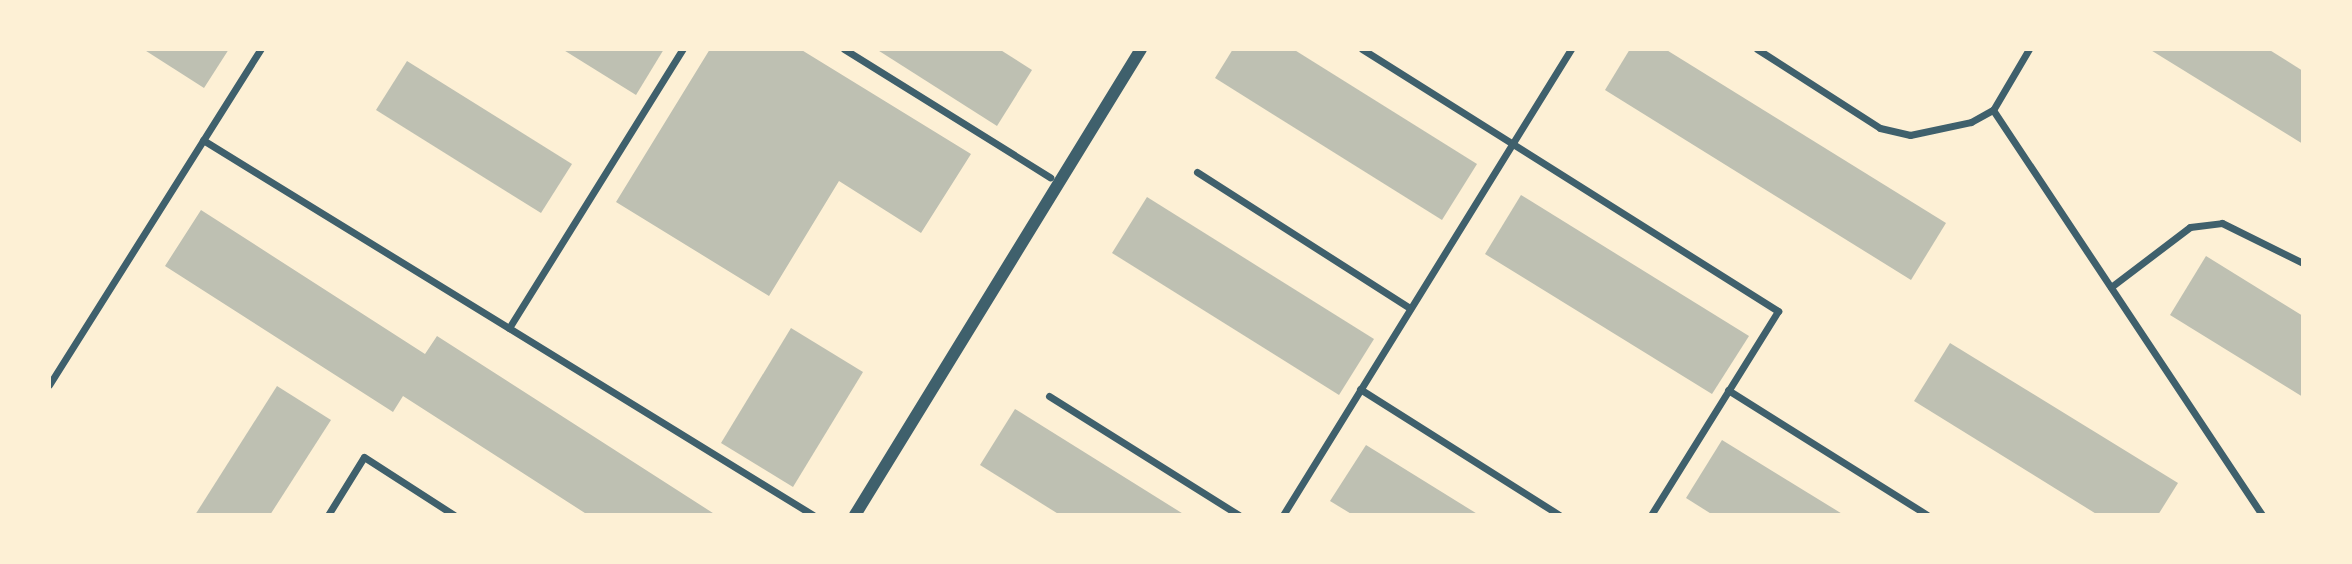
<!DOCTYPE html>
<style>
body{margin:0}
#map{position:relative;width:2352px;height:564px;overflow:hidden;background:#fdf0d5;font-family:"Public Sans",sans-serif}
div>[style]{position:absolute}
.building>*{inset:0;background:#bec0b2}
.minor>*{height:7px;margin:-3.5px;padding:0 3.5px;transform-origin:3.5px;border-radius:3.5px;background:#3f606c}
.tertiary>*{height:12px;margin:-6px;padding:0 6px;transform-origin:6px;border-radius:6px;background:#3f606c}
span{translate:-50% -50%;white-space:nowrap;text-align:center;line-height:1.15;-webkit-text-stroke:5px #fdf0d5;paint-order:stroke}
.frame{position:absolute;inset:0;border:51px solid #fdf0d5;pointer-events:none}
</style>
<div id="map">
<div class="building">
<i style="clip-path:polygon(143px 49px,229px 49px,204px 88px)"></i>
<i style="clip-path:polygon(562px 49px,664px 49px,636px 95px)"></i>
<i style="clip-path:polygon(710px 49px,800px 49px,971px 154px,921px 233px,839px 181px,769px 296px,616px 202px)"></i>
<i style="clip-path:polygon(876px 49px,999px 49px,1032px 70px,997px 126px)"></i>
<i style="clip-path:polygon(1233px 49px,1293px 49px,1477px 164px,1442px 220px,1215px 78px)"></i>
<i style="clip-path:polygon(1630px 49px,1665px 49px,1946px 223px,1911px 280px,1605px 90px)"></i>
<i style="clip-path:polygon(2149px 49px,2268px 49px,2303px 71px,2303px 144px)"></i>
<i style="clip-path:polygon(407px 61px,572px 164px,541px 213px,376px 110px)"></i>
<i style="clip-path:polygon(1521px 195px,1749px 336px,1712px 394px,1485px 254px)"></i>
<i style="clip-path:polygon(1147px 197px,1374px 339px,1339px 395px,1112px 253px)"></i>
<i style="clip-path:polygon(201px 210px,425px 354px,437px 336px,716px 515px,588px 515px,403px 396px,393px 412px,165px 266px)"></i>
<i style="clip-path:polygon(2206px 256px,2303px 316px,2303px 397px,2170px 315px)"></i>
<i style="clip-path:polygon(791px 328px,863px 372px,793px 487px,721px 443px)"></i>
<i style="clip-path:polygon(1950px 343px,2178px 483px,2158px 515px,2098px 515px,1914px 401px)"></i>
<i style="clip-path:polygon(277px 386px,331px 420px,270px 515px,195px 515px)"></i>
<i style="clip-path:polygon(1015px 409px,1185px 515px,1060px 515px,980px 465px)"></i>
<i style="clip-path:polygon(1722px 440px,1844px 515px,1713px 515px,1686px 498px)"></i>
<i style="clip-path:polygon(1366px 445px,1479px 515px,1353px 515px,1330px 501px)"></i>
</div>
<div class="minor">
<i style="left:844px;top:49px;width:243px;rotate:31.9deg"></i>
<i style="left:1362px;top:49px;width:492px;rotate:32.2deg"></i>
<i style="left:1778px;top:311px;width:240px;rotate:121.9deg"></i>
<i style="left:1757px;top:49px;width:146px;rotate:32.7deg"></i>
<i style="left:1880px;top:128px;width:31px;rotate:13deg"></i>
<i style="left:1910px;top:135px;width:62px;rotate:-12deg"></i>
<i style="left:1971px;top:122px;width:25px;rotate:-29deg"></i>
<i style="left:2029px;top:49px;width:71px;rotate:120.5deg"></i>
<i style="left:1993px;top:110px;width:486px;rotate:56.4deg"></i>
<i style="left:203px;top:140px;width:716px;rotate:31.58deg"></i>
<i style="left:1197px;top:172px;width:253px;rotate:32.6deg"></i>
<i style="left:2111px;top:287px;width:99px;rotate:-37.2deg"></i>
<i style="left:2190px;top:227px;width:32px;rotate:-7deg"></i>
<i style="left:2222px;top:223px;width:90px;rotate:26.3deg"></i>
<i style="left:509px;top:328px;width:329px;rotate:-58.1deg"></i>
<i style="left:49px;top:385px;width:397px;rotate:-57.8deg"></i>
<i style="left:1360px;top:389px;width:236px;rotate:32.3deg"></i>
<i style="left:1728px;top:390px;width:235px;rotate:32.1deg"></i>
<i style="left:1049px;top:396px;width:224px;rotate:32.1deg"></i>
<i style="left:328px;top:515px;width:68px;rotate:-58.2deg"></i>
<i style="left:364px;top:457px;width:107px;rotate:32.8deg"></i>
<i style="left:1283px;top:515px;width:548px;rotate:-58.28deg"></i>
</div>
<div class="tertiary">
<i style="left:855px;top:515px;width:547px;rotate:-58.46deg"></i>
</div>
<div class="frame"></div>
</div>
